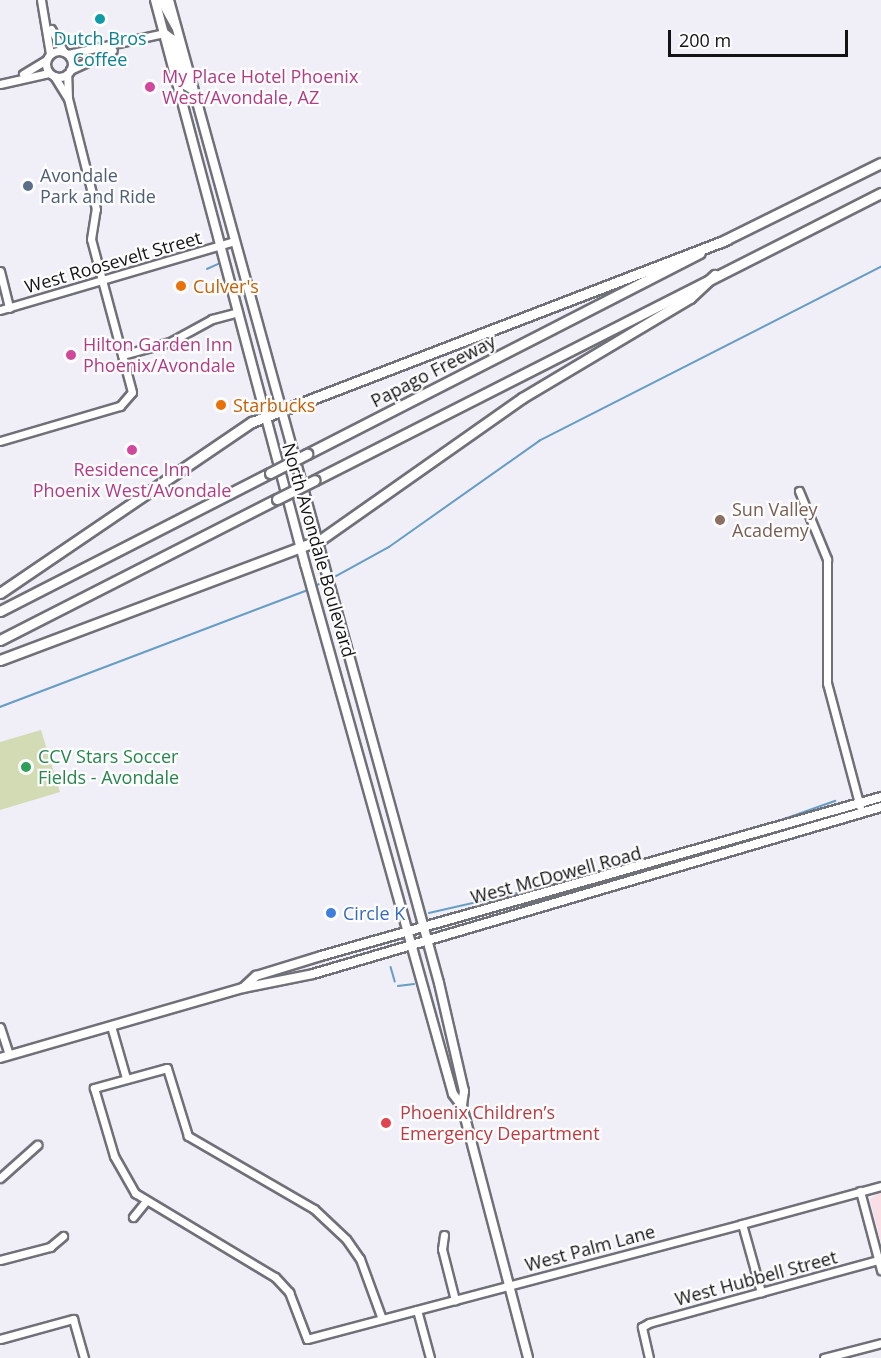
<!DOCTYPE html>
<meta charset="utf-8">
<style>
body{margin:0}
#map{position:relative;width:881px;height:1358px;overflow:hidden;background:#f0eff8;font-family:"Open Sans",sans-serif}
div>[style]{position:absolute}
.education>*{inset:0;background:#f9dfe5}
.green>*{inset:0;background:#d2dbb3}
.stream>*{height:1.5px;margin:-0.75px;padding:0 0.75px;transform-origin:0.75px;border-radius:0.75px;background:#669dc5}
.roads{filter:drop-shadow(2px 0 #707078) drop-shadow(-2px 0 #707078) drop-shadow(0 2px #707078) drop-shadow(0 -2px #707078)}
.minor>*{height:7px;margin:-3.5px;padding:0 3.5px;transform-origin:3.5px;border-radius:3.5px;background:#fff}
.minor>.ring{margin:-3.5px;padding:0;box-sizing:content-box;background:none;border:7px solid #fff;border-radius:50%}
.major>*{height:8px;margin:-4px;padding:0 4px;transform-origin:4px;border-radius:4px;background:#fff}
.highway>*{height:9px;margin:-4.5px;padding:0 4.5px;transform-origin:4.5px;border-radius:4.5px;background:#fff}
.bridges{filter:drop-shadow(2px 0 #707078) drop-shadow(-2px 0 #707078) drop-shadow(0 2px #707078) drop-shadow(0 -2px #707078)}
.highway-bridge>*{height:9px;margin:-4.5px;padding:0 4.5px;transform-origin:4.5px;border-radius:4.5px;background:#fff}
.dots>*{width:16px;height:16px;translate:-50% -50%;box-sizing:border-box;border:3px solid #fdfdfd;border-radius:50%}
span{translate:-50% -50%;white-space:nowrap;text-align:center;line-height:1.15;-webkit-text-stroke:4.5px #fdfdfd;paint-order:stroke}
.culture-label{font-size:18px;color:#0d838f}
.hotel-label{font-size:18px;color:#b23c85}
.left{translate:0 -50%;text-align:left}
.service-label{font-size:18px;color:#4e5e75}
.street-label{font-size:18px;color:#131316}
.food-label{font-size:18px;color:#c56008}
.education-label{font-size:18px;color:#785e54}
.leisure-label{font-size:18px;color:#27864d}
.shop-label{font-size:18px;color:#366cbe}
.health-label{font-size:18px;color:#be3a42}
.scale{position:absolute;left:668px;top:30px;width:180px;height:27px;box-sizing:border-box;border:3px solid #131316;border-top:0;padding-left:8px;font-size:18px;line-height:21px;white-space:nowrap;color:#131316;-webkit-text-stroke:4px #fdfdfd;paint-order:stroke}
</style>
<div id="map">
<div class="education">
<i style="clip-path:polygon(881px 1190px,881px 1243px,870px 1200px)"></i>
</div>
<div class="green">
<i style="clip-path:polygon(41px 730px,60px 792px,0 810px,0 742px)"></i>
</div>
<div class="stream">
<i style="left:207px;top:269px;width:12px;rotate:-24deg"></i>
<i style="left:331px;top:579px;width:66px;rotate:-28.9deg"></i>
<i style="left:389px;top:547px;width:184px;rotate:-35.2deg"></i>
<i style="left:539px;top:441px;width:384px;rotate:-27deg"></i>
<i style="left:315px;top:586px;width:10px;rotate:-24deg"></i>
<i style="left:0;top:707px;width:329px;rotate:-20.8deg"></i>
<i style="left:773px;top:823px;width:66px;rotate:-19.5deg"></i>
<i style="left:429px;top:913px;width:145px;rotate:-12.8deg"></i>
<i style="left:391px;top:967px;width:15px;rotate:74deg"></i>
<i style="left:398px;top:986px;width:16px;rotate:-7deg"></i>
</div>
<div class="roads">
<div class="minor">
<i style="left:41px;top:0;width:55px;rotate:80.5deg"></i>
<i style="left:51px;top:29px;width:26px;rotate:61deg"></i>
<i class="ring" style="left:46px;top:51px;width:19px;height:19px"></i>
<i style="left:68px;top:54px;width:98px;rotate:-12.3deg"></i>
<i style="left:70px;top:70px;width:47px;rotate:-24.9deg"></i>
<i style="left:23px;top:74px;width:27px;rotate:-31deg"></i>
<i style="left:54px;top:76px;width:26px;rotate:58deg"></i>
<i style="left:0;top:84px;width:50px;rotate:-12.7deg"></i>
<i style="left:0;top:271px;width:38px;rotate:76deg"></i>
<i style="left:0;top:310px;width:244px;rotate:-16.4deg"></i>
<i style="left:122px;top:355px;width:50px;rotate:-15.2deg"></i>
<i style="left:170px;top:342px;width:48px;rotate:-28.7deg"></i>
<i style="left:212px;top:319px;width:27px;rotate:-15deg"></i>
<i style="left:0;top:441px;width:125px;rotate:-16.3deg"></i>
<i style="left:120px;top:406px;width:18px;rotate:-49deg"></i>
<i style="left:132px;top:392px;width:158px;rotate:-105deg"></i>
<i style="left:91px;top:239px;width:30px;rotate:-81deg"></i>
<i style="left:96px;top:209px;width:114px;rotate:-104.2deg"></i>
<i style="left:68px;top:98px;width:24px;rotate:-92deg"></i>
<i style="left:799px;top:491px;width:74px;rotate:67.6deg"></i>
<i style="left:827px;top:559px;width:124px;rotate:90deg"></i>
<i style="left:827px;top:683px;width:128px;rotate:75.1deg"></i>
<i style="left:111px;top:1026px;width:54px;rotate:73.9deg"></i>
<i style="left:0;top:1027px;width:29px;rotate:72deg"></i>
<i style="left:0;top:1178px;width:50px;rotate:-41.7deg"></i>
<i style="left:860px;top:1191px;width:82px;rotate:75.1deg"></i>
<i style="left:133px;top:1217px;width:19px;rotate:-51deg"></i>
<i style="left:742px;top:1224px;width:71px;rotate:74.4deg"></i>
<i style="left:444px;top:1235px;width:14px;rotate:98deg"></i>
<i style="left:442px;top:1249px;width:53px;rotate:75.7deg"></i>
<i style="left:0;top:1260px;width:52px;rotate:-14.6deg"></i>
<i style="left:50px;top:1247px;width:17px;rotate:-40deg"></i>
<i style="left:417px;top:1310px;width:50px;rotate:74.8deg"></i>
<i style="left:382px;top:1319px;width:64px;rotate:-110.1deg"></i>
<i style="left:360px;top:1259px;width:24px;rotate:-125deg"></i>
<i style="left:346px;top:1239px;width:44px;rotate:-136.8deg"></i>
<i style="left:314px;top:1209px;width:146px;rotate:-149.9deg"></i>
<i style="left:188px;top:1136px;width:71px;rotate:-107.2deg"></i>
<i style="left:167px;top:1068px;width:76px;rotate:164.7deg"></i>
<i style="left:94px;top:1088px;width:71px;rotate:73.6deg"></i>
<i style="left:114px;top:1156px;width:43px;rotate:60.4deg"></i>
<i style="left:135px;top:1193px;width:163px;rotate:31deg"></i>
<i style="left:275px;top:1277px;width:21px;rotate:47deg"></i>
<i style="left:289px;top:1292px;width:50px;rotate:69deg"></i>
<i style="left:307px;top:1339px;width:450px;rotate:-14.8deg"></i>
<i style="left:742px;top:1224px;width:144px;rotate:-15.3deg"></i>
<i style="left:0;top:1339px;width:76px;rotate:-15.3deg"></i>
<i style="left:73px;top:1319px;width:41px;rotate:74.2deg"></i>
<i style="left:649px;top:1358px;width:32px;rotate:-103deg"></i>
<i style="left:642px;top:1327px;width:8px;rotate:-30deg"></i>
<i style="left:649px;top:1323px;width:238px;rotate:-15.4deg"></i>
<i style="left:824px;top:1358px;width:59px;rotate:-14.7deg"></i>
</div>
<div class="major">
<i style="left:155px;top:0;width:584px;rotate:75.11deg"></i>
<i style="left:305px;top:564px;width:550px;rotate:74.4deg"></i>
<i style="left:453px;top:1094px;width:15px;rotate:53deg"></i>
<i style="left:462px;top:1106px;width:260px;rotate:75.3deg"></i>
<i style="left:161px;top:0;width:31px;rotate:61deg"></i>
<i style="left:169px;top:0;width:1019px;rotate:74.64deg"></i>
<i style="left:439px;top:983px;width:111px;rotate:77deg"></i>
<i style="left:464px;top:1091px;width:15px;rotate:98deg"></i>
<i style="left:164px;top:33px;width:10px;rotate:37deg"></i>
<i style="left:172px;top:39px;width:48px;rotate:74.2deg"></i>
<i style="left:185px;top:85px;width:9px;rotate:32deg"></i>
<i style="left:243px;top:988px;width:18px;rotate:-43deg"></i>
<i style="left:256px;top:976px;width:68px;rotate:-17.1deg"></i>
<i style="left:321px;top:956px;width:582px;rotate:-15.85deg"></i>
<i style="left:0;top:1058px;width:253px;rotate:-16.1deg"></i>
<i style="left:243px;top:988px;width:71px;rotate:-11.3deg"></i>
<i style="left:313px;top:974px;width:592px;rotate:-16.38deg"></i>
</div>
<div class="highway">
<i style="left:721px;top:242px;width:178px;rotate:-26.3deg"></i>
<i style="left:307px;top:454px;width:441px;rotate:-27.1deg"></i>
<i style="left:315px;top:480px;width:635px;rotate:-26.89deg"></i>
<i style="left:0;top:593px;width:305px;rotate:-34.2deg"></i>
<i style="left:252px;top:422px;width:508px;rotate:-21.01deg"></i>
<i style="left:0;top:611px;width:303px;rotate:-27.1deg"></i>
<i style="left:0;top:640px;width:311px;rotate:-27deg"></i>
<i style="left:0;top:660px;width:342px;rotate:-20.6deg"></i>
<i style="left:320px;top:540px;width:247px;rotate:-35.1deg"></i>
<i style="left:522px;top:398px;width:196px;rotate:-30.8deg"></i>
<i style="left:690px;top:298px;width:34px;rotate:-43deg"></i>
</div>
</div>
<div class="bridges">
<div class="highway-bridge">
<i style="left:270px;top:473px;width:42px;rotate:-27.2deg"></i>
<i style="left:277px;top:499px;width:42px;rotate:-26.6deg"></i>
</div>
</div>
<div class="dots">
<i style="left:100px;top:19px;background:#0f9aa8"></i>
<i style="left:150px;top:87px;background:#d1479c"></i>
<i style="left:28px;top:186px;background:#5c6f8a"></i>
<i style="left:181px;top:286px;background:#e8710a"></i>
<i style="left:71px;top:355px;background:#d1479c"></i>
<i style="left:221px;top:405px;background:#e8710a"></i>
<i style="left:132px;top:450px;background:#d1479c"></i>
<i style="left:720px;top:520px;background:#8d6e63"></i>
<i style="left:26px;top:767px;background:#2e9e5b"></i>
<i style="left:331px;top:913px;background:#3f7fe0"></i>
<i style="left:386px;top:1123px;background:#e0444e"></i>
</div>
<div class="culture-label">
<span style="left:100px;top:49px">Dutch Bros<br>Coffee</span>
</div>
<div class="hotel-label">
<span class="left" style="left:162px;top:87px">My Place Hotel Phoenix<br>West/Avondale, AZ</span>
<span class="left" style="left:83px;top:355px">Hilton Garden Inn<br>Phoenix/Avondale</span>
<span style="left:132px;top:480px">Residence Inn<br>Phoenix West/Avondale</span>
</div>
<div class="service-label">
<span class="left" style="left:40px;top:186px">Avondale<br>Park and Ride</span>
</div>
<div class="street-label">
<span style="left:113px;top:262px;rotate:-16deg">West Roosevelt Street</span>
<span style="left:433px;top:371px;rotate:-27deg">Papago Freeway</span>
<span style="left:319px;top:550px;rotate:74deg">North Avondale Boulevard</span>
<span style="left:556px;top:875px;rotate:-15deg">West McDowell Road</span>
<span style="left:590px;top:1248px;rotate:-15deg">West Palm Lane</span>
<span style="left:756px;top:1278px;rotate:-15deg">West Hubbell Street</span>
</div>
<div class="food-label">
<span class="left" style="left:193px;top:286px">Culver's</span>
<span class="left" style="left:233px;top:405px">Starbucks</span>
</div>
<div class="education-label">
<span class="left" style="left:732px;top:520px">Sun Valley<br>Academy</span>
</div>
<div class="leisure-label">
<span class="left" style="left:38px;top:767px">CCV Stars Soccer<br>Fields - Avondale</span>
</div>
<div class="shop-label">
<span class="left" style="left:343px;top:913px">Circle K</span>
</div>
<div class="health-label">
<span class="left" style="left:400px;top:1123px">Phoenix Children’s<br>Emergency Department</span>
</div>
<div class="scale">200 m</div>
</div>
